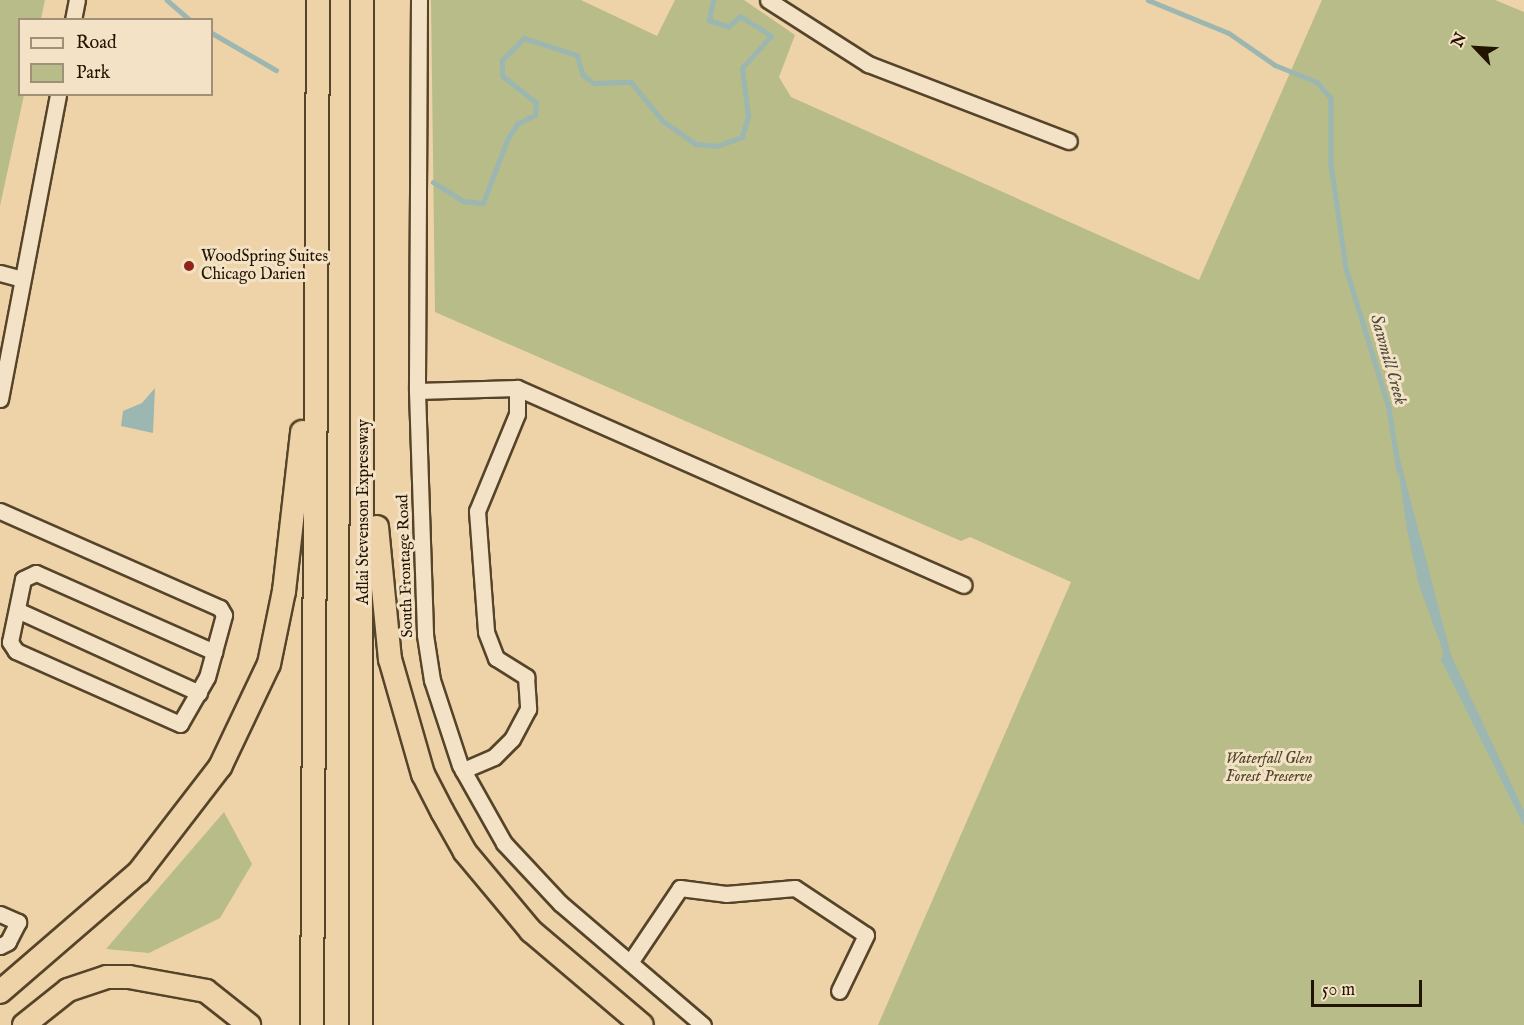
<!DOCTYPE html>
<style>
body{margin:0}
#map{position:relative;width:1524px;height:1025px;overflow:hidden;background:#eed3a8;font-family:"IM FELL English",serif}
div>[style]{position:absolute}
.green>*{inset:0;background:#b8bc88}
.water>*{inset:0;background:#9cb6b1}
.stream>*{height:4.5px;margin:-2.25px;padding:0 2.25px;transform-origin:2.25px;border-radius:2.25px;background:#9cb6b1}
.roads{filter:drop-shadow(2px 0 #56442a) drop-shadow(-2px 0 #56442a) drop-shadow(0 2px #56442a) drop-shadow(0 -2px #56442a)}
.minor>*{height:15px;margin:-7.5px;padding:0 7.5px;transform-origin:7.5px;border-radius:7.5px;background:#f4e2c6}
.highway>*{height:22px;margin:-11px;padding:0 11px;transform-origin:11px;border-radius:11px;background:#eed3a8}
.dots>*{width:16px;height:16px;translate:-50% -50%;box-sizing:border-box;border:3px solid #f4e2c6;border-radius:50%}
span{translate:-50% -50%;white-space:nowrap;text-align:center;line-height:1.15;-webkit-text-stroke:6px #f4e2c6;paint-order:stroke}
.poi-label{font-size:16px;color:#231400}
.left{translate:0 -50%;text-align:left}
.street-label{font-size:16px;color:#231400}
.park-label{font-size:16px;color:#504629;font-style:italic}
.water-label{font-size:18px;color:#4d4d3e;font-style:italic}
.legend{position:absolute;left:18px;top:18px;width:195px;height:78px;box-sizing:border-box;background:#f4e2c6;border:2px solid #a09077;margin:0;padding:8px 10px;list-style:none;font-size:18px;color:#231400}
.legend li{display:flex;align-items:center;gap:12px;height:30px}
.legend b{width:30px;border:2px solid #a09077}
.north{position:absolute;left:1446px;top:18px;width:60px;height:60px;-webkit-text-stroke:4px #f4e2c6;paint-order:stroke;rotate:295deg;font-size:16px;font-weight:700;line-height:24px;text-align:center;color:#231400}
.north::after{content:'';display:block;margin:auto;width:21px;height:27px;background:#231400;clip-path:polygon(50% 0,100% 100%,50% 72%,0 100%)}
.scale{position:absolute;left:1311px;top:980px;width:111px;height:27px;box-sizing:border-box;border:3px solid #231400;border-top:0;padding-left:8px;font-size:18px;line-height:21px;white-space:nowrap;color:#231400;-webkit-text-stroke:4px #f4e2c6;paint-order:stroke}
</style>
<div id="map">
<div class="green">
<i style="clip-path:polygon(0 0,45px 0,41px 19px,20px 20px,20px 94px,24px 95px,0 206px)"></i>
<i style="clip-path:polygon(431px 0,581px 0,657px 36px,675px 0,744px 0,795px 35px,779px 77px,791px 97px,1199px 280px,1322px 0,1495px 0,1524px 12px,1524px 1025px,878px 1025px,1071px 582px,970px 537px,961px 541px,435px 312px)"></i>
<i style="clip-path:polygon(224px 812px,252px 864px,220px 918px,149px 953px,106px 949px)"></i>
</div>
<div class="water">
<i style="clip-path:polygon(155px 388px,153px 433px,121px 426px,123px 411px,142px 403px)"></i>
<i style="clip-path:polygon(1393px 433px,1451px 655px,1524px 811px,1524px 826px,1441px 660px,1443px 651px,1419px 585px,1407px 530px)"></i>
</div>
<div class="stream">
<i style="left:167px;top:0;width:30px;rotate:41deg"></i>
<i style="left:1148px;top:0;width:87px;rotate:22.2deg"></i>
<i style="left:1229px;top:33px;width:56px;rotate:34.8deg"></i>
<i style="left:1275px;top:65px;width:45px;rotate:22deg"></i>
<i style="left:1317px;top:82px;width:21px;rotate:49deg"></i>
<i style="left:1331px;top:98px;width:66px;rotate:90deg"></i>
<i style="left:1331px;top:164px;width:105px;rotate:81.8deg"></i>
<i style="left:1346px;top:268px;width:146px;rotate:72.9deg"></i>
<i style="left:1389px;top:408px;width:64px;rotate:81deg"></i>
<i style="left:212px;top:33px;width:74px;rotate:30deg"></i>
<i style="left:433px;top:182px;width:36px;rotate:32deg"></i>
<i style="left:463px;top:201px;width:20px;rotate:6deg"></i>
<i style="left:483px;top:203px;width:67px;rotate:-69.1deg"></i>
<i style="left:507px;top:140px;width:19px;rotate:-58deg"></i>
<i style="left:517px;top:124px;width:20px;rotate:-27deg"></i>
<i style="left:535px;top:115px;width:12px;rotate:-85deg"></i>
<i style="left:536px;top:103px;width:43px;rotate:-141.5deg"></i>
<i style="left:502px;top:76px;width:16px;rotate:-90deg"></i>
<i style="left:502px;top:60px;width:31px;rotate:-45deg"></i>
<i style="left:524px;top:38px;width:56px;rotate:17.8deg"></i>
<i style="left:577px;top:55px;width:21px;rotate:73deg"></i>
<i style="left:583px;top:75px;width:14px;rotate:36deg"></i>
<i style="left:594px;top:83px;width:37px;rotate:-2deg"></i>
<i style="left:631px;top:82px;width:50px;rotate:50.6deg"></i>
<i style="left:663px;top:121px;width:40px;rotate:34.9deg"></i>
<i style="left:696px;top:144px;width:21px;rotate:5deg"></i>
<i style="left:717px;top:146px;width:27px;rotate:-20deg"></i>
<i style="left:742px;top:137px;width:22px;rotate:-74deg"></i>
<i style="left:748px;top:116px;width:48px;rotate:-97.1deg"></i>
<i style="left:742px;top:68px;width:43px;rotate:-47.8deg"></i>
<i style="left:771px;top:36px;width:36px;rotate:-148deg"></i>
<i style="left:740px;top:17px;width:15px;rotate:138deg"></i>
<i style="left:729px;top:27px;width:21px;rotate:-163deg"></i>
<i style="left:709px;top:21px;width:21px;rotate:-79deg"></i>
</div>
<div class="roads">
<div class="minor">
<i style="left:419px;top:0;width:391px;rotate:90.3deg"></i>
<i style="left:417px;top:391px;width:244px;rotate:88.1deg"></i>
<i style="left:425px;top:635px;width:46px;rotate:81.2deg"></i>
<i style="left:432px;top:680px;width:89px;rotate:71.8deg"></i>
<i style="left:460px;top:765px;width:90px;rotate:60.6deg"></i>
<i style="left:504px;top:843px;width:82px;rotate:47deg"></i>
<i style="left:560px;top:903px;width:188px;rotate:40.5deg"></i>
<i style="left:768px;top:0;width:119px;rotate:32.6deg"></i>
<i style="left:868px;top:64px;width:215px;rotate:21deg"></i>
<i style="left:73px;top:20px;width:20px;rotate:-79deg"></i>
<i style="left:0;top:273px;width:23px;rotate:15deg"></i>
<i style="left:517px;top:388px;width:488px;rotate:23.8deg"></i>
<i style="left:417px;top:391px;width:100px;rotate:-1.7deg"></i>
<i style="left:517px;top:388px;width:26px;rotate:90deg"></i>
<i style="left:517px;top:414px;width:105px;rotate:112.4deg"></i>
<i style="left:477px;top:511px;width:121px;rotate:85.7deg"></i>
<i style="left:486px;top:632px;width:28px;rotate:69deg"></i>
<i style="left:496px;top:658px;width:36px;rotate:32deg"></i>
<i style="left:526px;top:677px;width:32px;rotate:86deg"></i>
<i style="left:528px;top:709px;width:34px;rotate:118deg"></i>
<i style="left:512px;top:739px;width:25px;rotate:135deg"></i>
<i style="left:494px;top:757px;width:34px;rotate:157deg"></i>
<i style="left:0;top:399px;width:310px;rotate:-79.2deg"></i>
<i style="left:0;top:511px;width:240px;rotate:23.8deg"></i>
<i style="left:220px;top:608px;width:8px;rotate:60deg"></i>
<i style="left:224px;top:615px;width:64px;rotate:105.3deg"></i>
<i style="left:207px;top:677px;width:54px;rotate:119.9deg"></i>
<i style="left:180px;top:724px;width:180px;rotate:-156deg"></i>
<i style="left:16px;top:651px;width:11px;rotate:-124deg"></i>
<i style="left:10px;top:642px;width:64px;rotate:-78.3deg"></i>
<i style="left:23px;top:579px;width:14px;rotate:-25deg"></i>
<i style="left:36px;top:573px;width:195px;rotate:23.9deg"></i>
<i style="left:17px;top:610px;width:200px;rotate:24.5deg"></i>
<i style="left:0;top:914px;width:20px;rotate:24deg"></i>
<i style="left:18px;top:922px;width:22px;rotate:117deg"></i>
<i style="left:8px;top:942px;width:9px;rotate:153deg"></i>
<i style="left:631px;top:961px;width:88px;rotate:-56.1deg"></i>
<i style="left:680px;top:888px;width:46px;rotate:7.4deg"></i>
<i style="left:726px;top:894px;width:69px;rotate:-5deg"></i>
<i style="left:795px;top:888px;width:85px;rotate:33.5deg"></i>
<i style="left:866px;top:935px;width:62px;rotate:115.7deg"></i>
</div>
<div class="highway">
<i style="left:377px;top:527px;width:133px;rotate:84.4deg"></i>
<i style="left:390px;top:659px;width:120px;rotate:74deg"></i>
<i style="left:423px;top:774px;width:42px;rotate:62.8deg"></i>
<i style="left:442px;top:811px;width:47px;rotate:60.7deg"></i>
<i style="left:465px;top:852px;width:103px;rotate:50.1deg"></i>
<i style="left:531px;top:931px;width:145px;rotate:40.3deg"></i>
<i style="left:0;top:992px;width:184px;rotate:-40.8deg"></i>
<i style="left:139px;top:872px;width:133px;rotate:-52.4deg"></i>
<i style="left:220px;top:767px;width:114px;rotate:-64.6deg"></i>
<i style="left:269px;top:664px;width:75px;rotate:-78.4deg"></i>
<i style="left:284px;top:591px;width:160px;rotate:-83.5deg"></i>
<i style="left:24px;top:1025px;width:56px;rotate:-38.5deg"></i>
<i style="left:68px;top:990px;width:41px;rotate:-18.4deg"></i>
<i style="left:107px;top:977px;width:22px"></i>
<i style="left:129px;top:977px;width:78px;rotate:10.3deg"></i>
<i style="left:206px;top:991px;width:55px;rotate:38.3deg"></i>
<i style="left:312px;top:1025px;width:1025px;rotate:-89.66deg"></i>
<i style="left:361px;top:1025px;width:1025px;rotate:-89.94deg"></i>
</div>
</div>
<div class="dots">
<i style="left:189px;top:266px;background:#8f2418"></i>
</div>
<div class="poi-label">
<span class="left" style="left:201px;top:266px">WoodSpring Suites<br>Chicago Darien</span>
</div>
<div class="street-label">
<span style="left:364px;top:512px;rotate:-90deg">Adlai Stevenson Expressway</span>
<span style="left:406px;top:566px;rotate:-92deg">South Frontage Road</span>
</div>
<div class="park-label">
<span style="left:1269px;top:768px">Waterfall Glen<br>Forest Preserve</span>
</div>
<div class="water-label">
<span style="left:1387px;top:360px;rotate:74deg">Sawmill Creek</span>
</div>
<ul class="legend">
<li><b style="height:8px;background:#f4e2c6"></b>Road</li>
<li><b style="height:16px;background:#b8bc88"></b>Park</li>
</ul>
<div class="north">N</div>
<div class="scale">50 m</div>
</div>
